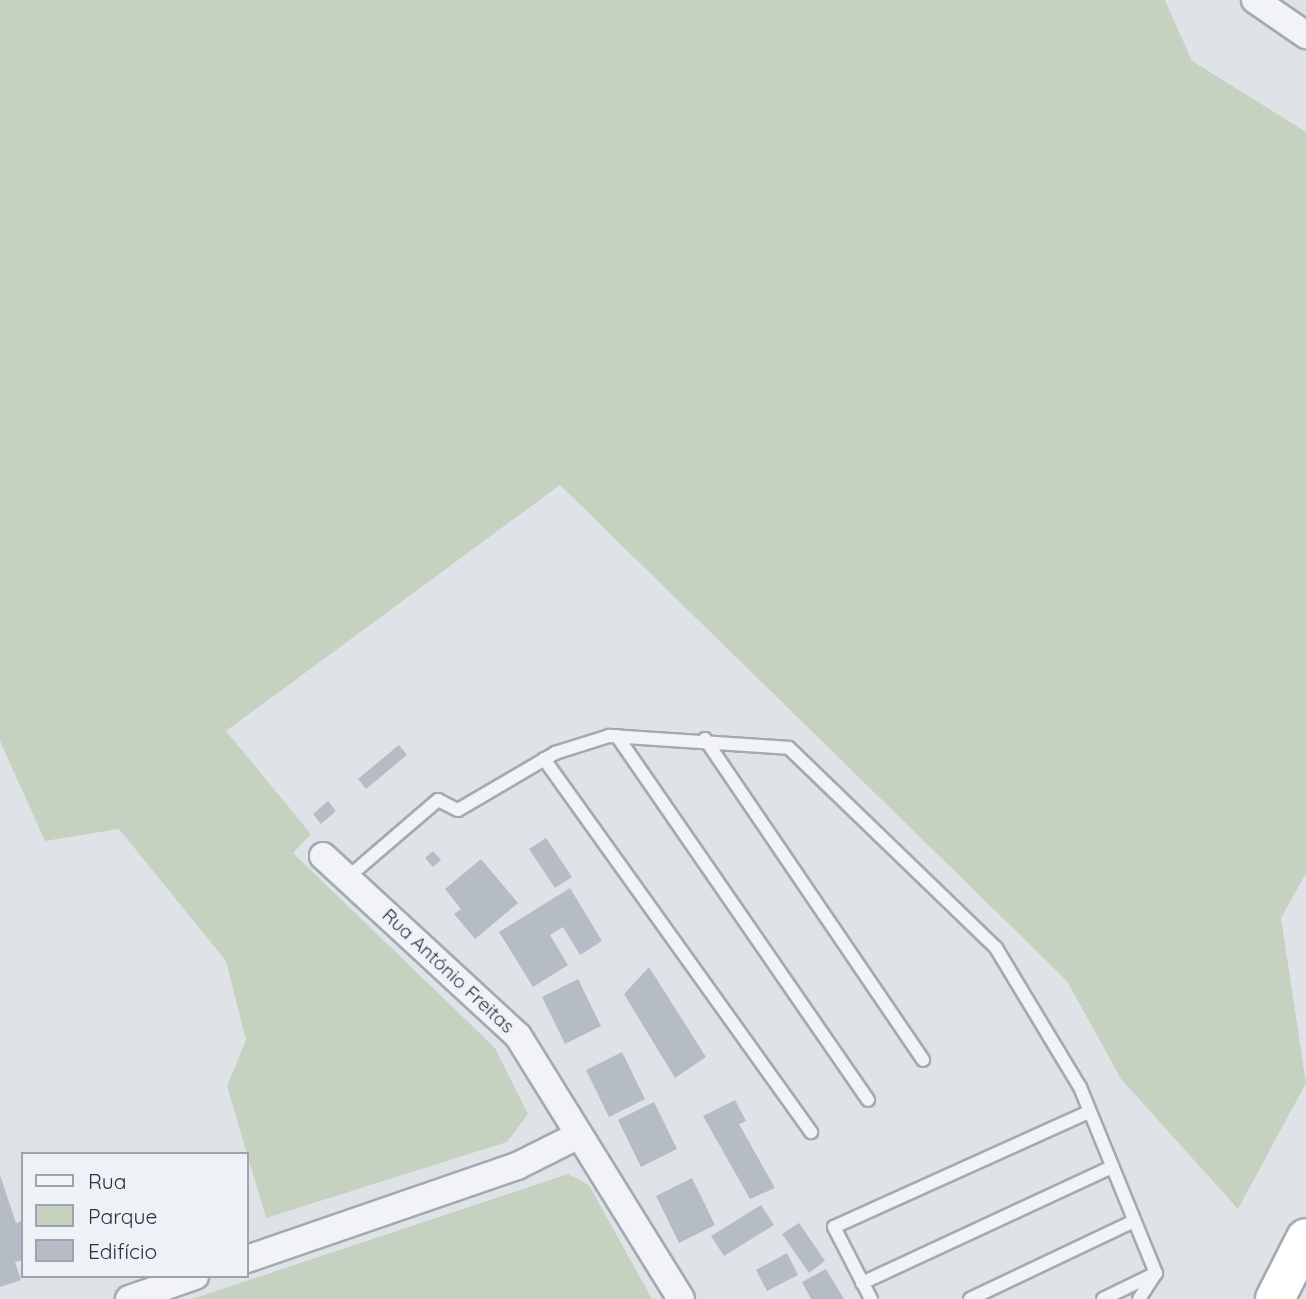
<!DOCTYPE html>
<meta charset="utf-8">
<style>
body{margin:0}
#map{position:relative;width:1306px;height:1299px;overflow:hidden;background:#dfe3e8;font-family:Quicksand,sans-serif}
div>[style]{position:absolute}
.green>*{inset:0;background:#c5d2c0}
.building>*{inset:0;background:#b6bcc5}
.roads{filter:drop-shadow(2px 0 #a4aab2) drop-shadow(-2px 0 #a4aab2) drop-shadow(0 2px #a4aab2) drop-shadow(0 -2px #a4aab2)}
.lane>*{height:12px;margin:-6px;padding:0 6px;transform-origin:6px;border-radius:6px;background:#f1f3f7}
.street>*{height:26px;margin:-13px;padding:0 13px;transform-origin:13px;border-radius:13px;background:#f1f3f7}
.highway>*{height:38px;margin:-19px;padding:0 19px;transform-origin:19px;border-radius:19px;background:#fff}
span{translate:-50% -50%;white-space:nowrap;text-align:center;line-height:1.15;-webkit-text-stroke:6px #eef1f6;paint-order:stroke}
.street-label{font-size:19px;color:#273140}
.legend{position:absolute;left:21px;top:1152px;width:228px;height:126px;box-sizing:border-box;background:#eef1f6;border:2px solid #9ea4ad;margin:0;padding:9px 12px;list-style:none;font-size:21px;color:#273140}
.legend li{display:flex;align-items:center;gap:14px;height:35px}
.legend b{width:35px;border:2px solid #9ea4ad}
</style>
<div id="map">
<div class="green">
<i style="clip-path:polygon(0 0,1165px 0,1192px 61px,1306px 132px,1306px 873px,1281px 918px,1306px 1083px,1238px 1209px,1121px 1079px,1067px 981px,560px 485px,226px 731px,311px 834px,293px 853px,495px 1048px,528px 1114px,507px 1142px,266px 1218px,227px 1086px,246px 1040px,226px 961px,119px 829px,45px 841px,0 741px)"></i>
<i style="clip-path:polygon(568px 1174px,589px 1185px,652px 1299px,192px 1299px)"></i>
</div>
<div class="building">
<i style="clip-path:polygon(399px 745px,407px 755px,366px 789px,358px 779px)"></i>
<i style="clip-path:polygon(328px 801px,336px 811px,321px 824px,313px 814px)"></i>
<i style="clip-path:polygon(546px 838px,572px 877px,555px 888px,529px 849px)"></i>
<i style="clip-path:polygon(433px 851px,441px 860px,433px 867px,425px 858px)"></i>
<i style="clip-path:polygon(481px 859px,518px 903px,475px 939px,454px 914px,461px 909px,445px 889px)"></i>
<i style="clip-path:polygon(570px 888px,602px 941px,580px 955px,563px 927px,550px 935px,568px 965px,533px 987px,499px 932px)"></i>
<i style="clip-path:polygon(649px 967px,706px 1057px,675px 1078px,624px 994px)"></i>
<i style="clip-path:polygon(578px 979px,601px 1026px,565px 1044px,542px 997px)"></i>
<i style="clip-path:polygon(622px 1052px,645px 1099px,609px 1117px,586px 1070px)"></i>
<i style="clip-path:polygon(735px 1100px,746px 1121px,739px 1124px,775px 1188px,750px 1199px,703px 1116px)"></i>
<i style="clip-path:polygon(654px 1102px,677px 1149px,641px 1167px,618px 1120px)"></i>
<i style="clip-path:polygon(0 1175px,16px 1223px,23px 1220px,23px 1260px,15px 1262px,21px 1280px,0 1287px)"></i>
<i style="clip-path:polygon(692px 1178px,715px 1225px,679px 1243px,656px 1196px)"></i>
<i style="clip-path:polygon(761px 1205px,774px 1225px,724px 1256px,711px 1236px)"></i>
<i style="clip-path:polygon(799px 1223px,825px 1261px,809px 1273px,782px 1234px)"></i>
<i style="clip-path:polygon(787px 1253px,798px 1275px,767px 1291px,756px 1270px)"></i>
<i style="clip-path:polygon(826px 1269px,844px 1299px,811px 1299px,802px 1282px)"></i>
</div>
<div class="roads">
<div class="lane">
<i style="left:617px;top:736px;width:442px;rotate:55.4deg"></i>
<i style="left:705px;top:739px;width:388px;rotate:55.8deg"></i>
<i style="left:544px;top:759px;width:459px;rotate:54.4deg"></i>
<i style="left:347px;top:878px;width:120px;rotate:-40.6deg"></i>
<i style="left:438px;top:800px;width:22px;rotate:27deg"></i>
<i style="left:458px;top:810px;width:113px;rotate:-30.4deg"></i>
<i style="left:555px;top:753px;width:57px;rotate:-17.5deg"></i>
<i style="left:609px;top:736px;width:180px;rotate:3.8deg"></i>
<i style="left:789px;top:748px;width:288px;rotate:44deg"></i>
<i style="left:996px;top:948px;width:162px;rotate:58.9deg"></i>
<i style="left:1080px;top:1087px;width:201px;rotate:67.8deg"></i>
<i style="left:862px;top:1283px;width:276px;rotate:-24.9deg"></i>
<i style="left:871px;top:1299px;width:81px;rotate:-117.2deg"></i>
<i style="left:834px;top:1227px;width:280px;rotate:-24.3deg"></i>
<i style="left:970px;top:1299px;width:182px;rotate:-25.4deg"></i>
<i style="left:1103px;top:1299px;width:59px;rotate:-26.1deg"></i>
<i style="left:1139px;top:1299px;width:31px;rotate:-57deg"></i>
</div>
<div class="street">
<i style="left:1255px;top:0;width:62px;rotate:34.5deg"></i>
<i style="left:323px;top:856px;width:265px;rotate:42.7deg"></i>
<i style="left:518px;top:1036px;width:309px;rotate:58.2deg"></i>
<i style="left:247px;top:1259px;width:286px;rotate:-19deg"></i>
<i style="left:517px;top:1166px;width:69px;rotate:-26.6deg"></i>
<i style="left:129px;top:1299px;width:70px;rotate:-19.2deg"></i>
</div>
<div class="highway">
<i style="left:1275px;top:1299px;width:68px;rotate:-63.1deg"></i>
</div>
</div>
<div class="street-label">
<span style="left:448px;top:971px;rotate:43deg">Rua António Freitas</span>
</div>
<ul class="legend">
<li><b style="height:9px;background:#f1f3f7"></b>Rua</li>
<li><b style="height:19px;background:#c5d2c0"></b>Parque</li>
<li><b style="height:19px;background:#b6bcc5"></b>Edifício</li>
</ul>
</div>
